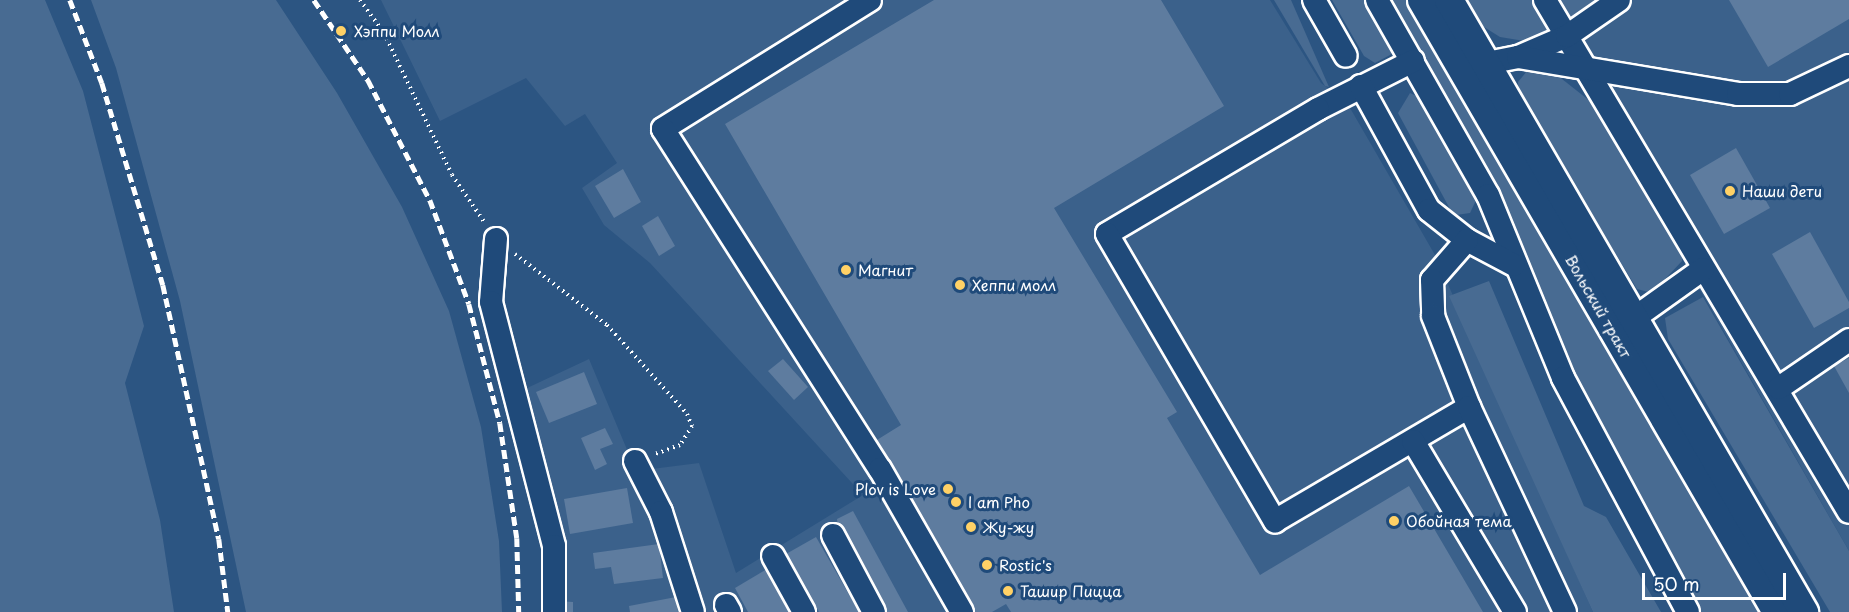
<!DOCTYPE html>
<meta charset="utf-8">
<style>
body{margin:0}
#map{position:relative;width:1849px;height:612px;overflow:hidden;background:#2c5582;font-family:"Playpen Sans",sans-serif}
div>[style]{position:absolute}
.built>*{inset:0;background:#3b618b}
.green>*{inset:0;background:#486b92}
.building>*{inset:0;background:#5e7c9f}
.path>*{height:4px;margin-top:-2px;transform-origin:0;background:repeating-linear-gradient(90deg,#fff 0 1.5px,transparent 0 6px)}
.roads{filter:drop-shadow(2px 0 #fff) drop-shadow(-2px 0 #fff) drop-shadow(0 2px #fff) drop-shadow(0 -2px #fff)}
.minor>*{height:22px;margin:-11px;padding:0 11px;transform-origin:11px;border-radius:11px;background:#1f4a7a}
.major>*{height:28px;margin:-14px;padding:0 14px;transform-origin:14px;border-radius:14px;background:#1f4a7a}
.rail>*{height:4.5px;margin-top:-2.25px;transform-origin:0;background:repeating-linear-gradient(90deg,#fff 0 9px,transparent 0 13.5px)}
.dots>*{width:16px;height:16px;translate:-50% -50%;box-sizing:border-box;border:3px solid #1f4a7a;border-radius:50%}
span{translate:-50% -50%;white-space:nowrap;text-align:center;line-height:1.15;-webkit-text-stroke:6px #1f4a7a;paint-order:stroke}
.poi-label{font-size:15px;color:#fff}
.left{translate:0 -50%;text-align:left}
.right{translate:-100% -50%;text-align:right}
.street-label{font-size:15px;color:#fff}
.scale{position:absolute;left:1642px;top:573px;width:144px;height:27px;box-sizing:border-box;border:3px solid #fff;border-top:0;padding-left:8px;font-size:18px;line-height:21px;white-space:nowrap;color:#fff;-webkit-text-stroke:4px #1f4a7a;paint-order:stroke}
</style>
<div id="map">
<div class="built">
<i style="clip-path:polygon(381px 0,1270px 0,1321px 83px,1346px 101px,1435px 255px,1593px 612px,555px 612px,525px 389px,589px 359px,636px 471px,699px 463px,736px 573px,863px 495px,650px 263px,604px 225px,582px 188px,617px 163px,585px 114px,565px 126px,526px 78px,440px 121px)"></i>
<i style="clip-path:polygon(1608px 0,1849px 0,1849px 551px,1554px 34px)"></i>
</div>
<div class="green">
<i style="clip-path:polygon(0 0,45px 0,83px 91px,144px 326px,125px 383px,160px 520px,174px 612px,0 612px)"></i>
<i style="clip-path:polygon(91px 0,276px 0,337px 93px,402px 207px,449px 311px,481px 427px,499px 541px,502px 612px,246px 612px,180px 301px,116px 68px)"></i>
<i style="clip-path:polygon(1274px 0,1291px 0,1329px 87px,1325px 86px)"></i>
<i style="clip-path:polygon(1332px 0,1368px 0,1393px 50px,1390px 55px,1375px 63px,1364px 56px)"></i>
<i style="clip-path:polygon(1391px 0,1407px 0,1761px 612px,1697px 612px,1586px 401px,1491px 175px)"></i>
<i style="clip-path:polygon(1463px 0,1608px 0,1530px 42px,1500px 37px,1476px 22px)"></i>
<i style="clip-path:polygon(1531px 66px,1548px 68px,1595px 105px,1682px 251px,1682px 261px,1652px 293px,1637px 289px,1519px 95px,1518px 82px)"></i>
<i style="clip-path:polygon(1410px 93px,1423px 99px,1478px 196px,1470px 213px,1456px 215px,1450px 209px,1398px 113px)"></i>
<i style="clip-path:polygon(1489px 281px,1584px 506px,1606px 517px,1661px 612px,1593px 612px,1449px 296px)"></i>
<i style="clip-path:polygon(1703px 297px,1849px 551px,1849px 612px,1830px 612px,1668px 339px,1665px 318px)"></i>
</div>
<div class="building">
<i style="clip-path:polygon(934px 0,1161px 0,1224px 106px,1054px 208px,1177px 412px,1167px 418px,1260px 575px,1409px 486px,1483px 612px,1011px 612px,1006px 604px,992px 612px,971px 612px,872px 443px,901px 425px,725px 124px)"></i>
<i style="clip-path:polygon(1729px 0,1849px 0,1849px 19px,1768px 67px)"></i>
<i style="clip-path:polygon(1736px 148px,1770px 208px,1724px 234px,1690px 175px)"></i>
<i style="clip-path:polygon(623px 169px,641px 202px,614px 218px,595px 186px)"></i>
<i style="clip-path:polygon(658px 216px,675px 246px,659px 256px,642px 226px)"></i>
<i style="clip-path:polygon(1810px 232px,1849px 302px,1849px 308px,1814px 328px,1772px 254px)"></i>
<i style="clip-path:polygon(1849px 358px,1849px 393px,1834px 366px)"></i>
<i style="clip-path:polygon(783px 359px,808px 387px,794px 400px,768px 371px)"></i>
<i style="clip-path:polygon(584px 372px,597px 404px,549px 423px,536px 392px)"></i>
<i style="clip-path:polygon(605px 428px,613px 444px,600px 449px,607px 464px,595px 470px,581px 438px)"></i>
<i style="clip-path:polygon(627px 488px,633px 523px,570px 534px,564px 499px)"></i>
<i style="clip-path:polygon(853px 511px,908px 612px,884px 612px,838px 527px,837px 519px)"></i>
<i style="clip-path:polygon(816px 537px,859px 612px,819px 612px,786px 554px)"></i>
<i style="clip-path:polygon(659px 544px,663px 578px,614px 584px,611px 567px,595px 569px,593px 553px)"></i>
<i style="clip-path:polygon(767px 569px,791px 612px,748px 612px,735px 588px)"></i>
<i style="clip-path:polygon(676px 597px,678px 612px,630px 612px,629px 606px)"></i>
<i style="clip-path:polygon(557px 601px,573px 602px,573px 612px,557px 612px)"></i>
</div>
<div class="path">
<i style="left:360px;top:0;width:41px;rotate:54deg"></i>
<i style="left:384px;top:33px;width:157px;rotate:64.4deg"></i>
<i style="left:452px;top:175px;width:58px;rotate:55.5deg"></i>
<i style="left:515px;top:254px;width:116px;rotate:37.7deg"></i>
<i style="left:607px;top:325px;width:120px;rotate:48deg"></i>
<i style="left:687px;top:414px;width:13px;rotate:67deg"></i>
<i style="left:692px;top:426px;width:22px;rotate:122deg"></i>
<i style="left:680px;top:445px;width:29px;rotate:160deg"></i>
</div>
<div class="roads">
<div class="minor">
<i style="left:870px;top:0;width:244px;rotate:148.1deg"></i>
<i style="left:663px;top:129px;width:403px;rotate:57.5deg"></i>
<i style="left:880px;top:469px;width:165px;rotate:60.2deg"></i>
<i style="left:1314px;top:0;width:64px;rotate:60.3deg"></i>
<i style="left:1377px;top:0;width:224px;rotate:60.4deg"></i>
<i style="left:1488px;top:195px;width:198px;rotate:67.7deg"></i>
<i style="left:1563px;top:378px;width:265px;rotate:61.9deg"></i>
<i style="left:1545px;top:0;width:595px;rotate:59.3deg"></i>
<i style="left:1518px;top:57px;width:53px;rotate:-23.2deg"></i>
<i style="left:1567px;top:36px;width:63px;rotate:-34.7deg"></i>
<i style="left:1413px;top:61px;width:106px;rotate:153.2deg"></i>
<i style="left:1318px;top:109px;width:245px;rotate:149.4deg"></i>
<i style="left:1107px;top:234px;width:333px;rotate:59.7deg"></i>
<i style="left:1275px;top:521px;width:225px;rotate:-30.4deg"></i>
<i style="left:1487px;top:63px;width:32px;rotate:-11deg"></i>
<i style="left:1518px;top:57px;width:223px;rotate:9.5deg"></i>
<i style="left:1738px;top:94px;width:52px"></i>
<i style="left:1790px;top:94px;width:65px;rotate:-25.4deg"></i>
<i style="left:1361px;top:86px;width:141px;rotate:61.3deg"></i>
<i style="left:1429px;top:210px;width:48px;rotate:38.3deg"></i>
<i style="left:1467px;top:240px;width:53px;rotate:28deg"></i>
<i style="left:496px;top:239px;width:63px;rotate:94.5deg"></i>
<i style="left:491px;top:302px;width:252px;rotate:75.5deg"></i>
<i style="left:554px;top:546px;width:66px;rotate:90deg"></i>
<i style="left:1467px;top:240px;width:53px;rotate:131.2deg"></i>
<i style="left:1432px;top:280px;width:36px;rotate:88deg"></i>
<i style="left:1433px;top:316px;width:98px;rotate:68.4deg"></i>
<i style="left:1469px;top:407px;width:226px;rotate:64.9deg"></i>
<i style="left:1633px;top:319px;width:86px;rotate:-35.5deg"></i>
<i style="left:1779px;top:388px;width:85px;rotate:-34.4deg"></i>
<i style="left:1413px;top:441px;width:199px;rotate:59.2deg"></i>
<i style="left:635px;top:461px;width:57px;rotate:63deg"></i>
<i style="left:661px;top:512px;width:105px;rotate:72.3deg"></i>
<i style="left:833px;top:535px;width:87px;rotate:62deg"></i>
<i style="left:773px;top:556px;width:64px;rotate:61deg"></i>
<i style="left:726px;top:605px;width:8px;rotate:60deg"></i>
</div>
<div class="major">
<i style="left:1422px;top:0;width:708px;rotate:59.88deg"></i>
<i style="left:1449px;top:0;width:708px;rotate:59.88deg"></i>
</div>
</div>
<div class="rail">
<i style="left:70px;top:0;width:89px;rotate:68.9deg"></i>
<i style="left:102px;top:83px;width:211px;rotate:73.2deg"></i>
<i style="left:163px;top:285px;width:260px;rotate:77.6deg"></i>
<i style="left:219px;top:539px;width:74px;rotate:83deg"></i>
<i style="left:314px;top:0;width:97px;rotate:56deg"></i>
<i style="left:368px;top:80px;width:135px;rotate:62.7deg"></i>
<i style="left:430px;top:200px;width:111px;rotate:69.4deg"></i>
<i style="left:469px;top:304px;width:123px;rotate:75.4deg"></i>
<i style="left:500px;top:423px;width:116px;rotate:81.6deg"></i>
<i style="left:517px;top:538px;width:74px;rotate:88.5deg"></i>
</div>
<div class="dots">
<i style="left:341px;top:31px;background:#ffd166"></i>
<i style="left:1730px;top:191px;background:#ffd166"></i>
<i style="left:846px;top:270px;background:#ffd166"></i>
<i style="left:960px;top:285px;background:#ffd166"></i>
<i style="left:948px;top:489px;background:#ffd166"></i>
<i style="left:956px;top:502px;background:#ffd166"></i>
<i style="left:1394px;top:521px;background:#ffd166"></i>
<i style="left:971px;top:527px;background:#ffd166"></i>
<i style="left:987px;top:565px;background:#ffd166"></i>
<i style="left:1008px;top:591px;background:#ffd166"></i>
</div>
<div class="poi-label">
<span class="left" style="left:354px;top:31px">Хэппи Молл</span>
<span class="left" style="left:1742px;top:191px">Наши дети</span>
<span class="left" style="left:858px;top:270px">Магнит</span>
<span class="left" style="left:972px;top:285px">Хеппи молл</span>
<span class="right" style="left:936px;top:489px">Plov is Love</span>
<span class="left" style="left:968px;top:502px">I am Pho</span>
<span class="left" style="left:1406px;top:521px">Обойная тема</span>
<span class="left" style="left:983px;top:527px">Жу-жу</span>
<span class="left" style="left:999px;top:565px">Rostic's</span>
<span class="left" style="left:1020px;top:591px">Ташир Пицца</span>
</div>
<div class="street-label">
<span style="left:1599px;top:306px;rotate:60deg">Вольский тракт</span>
</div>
<div class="scale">50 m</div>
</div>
